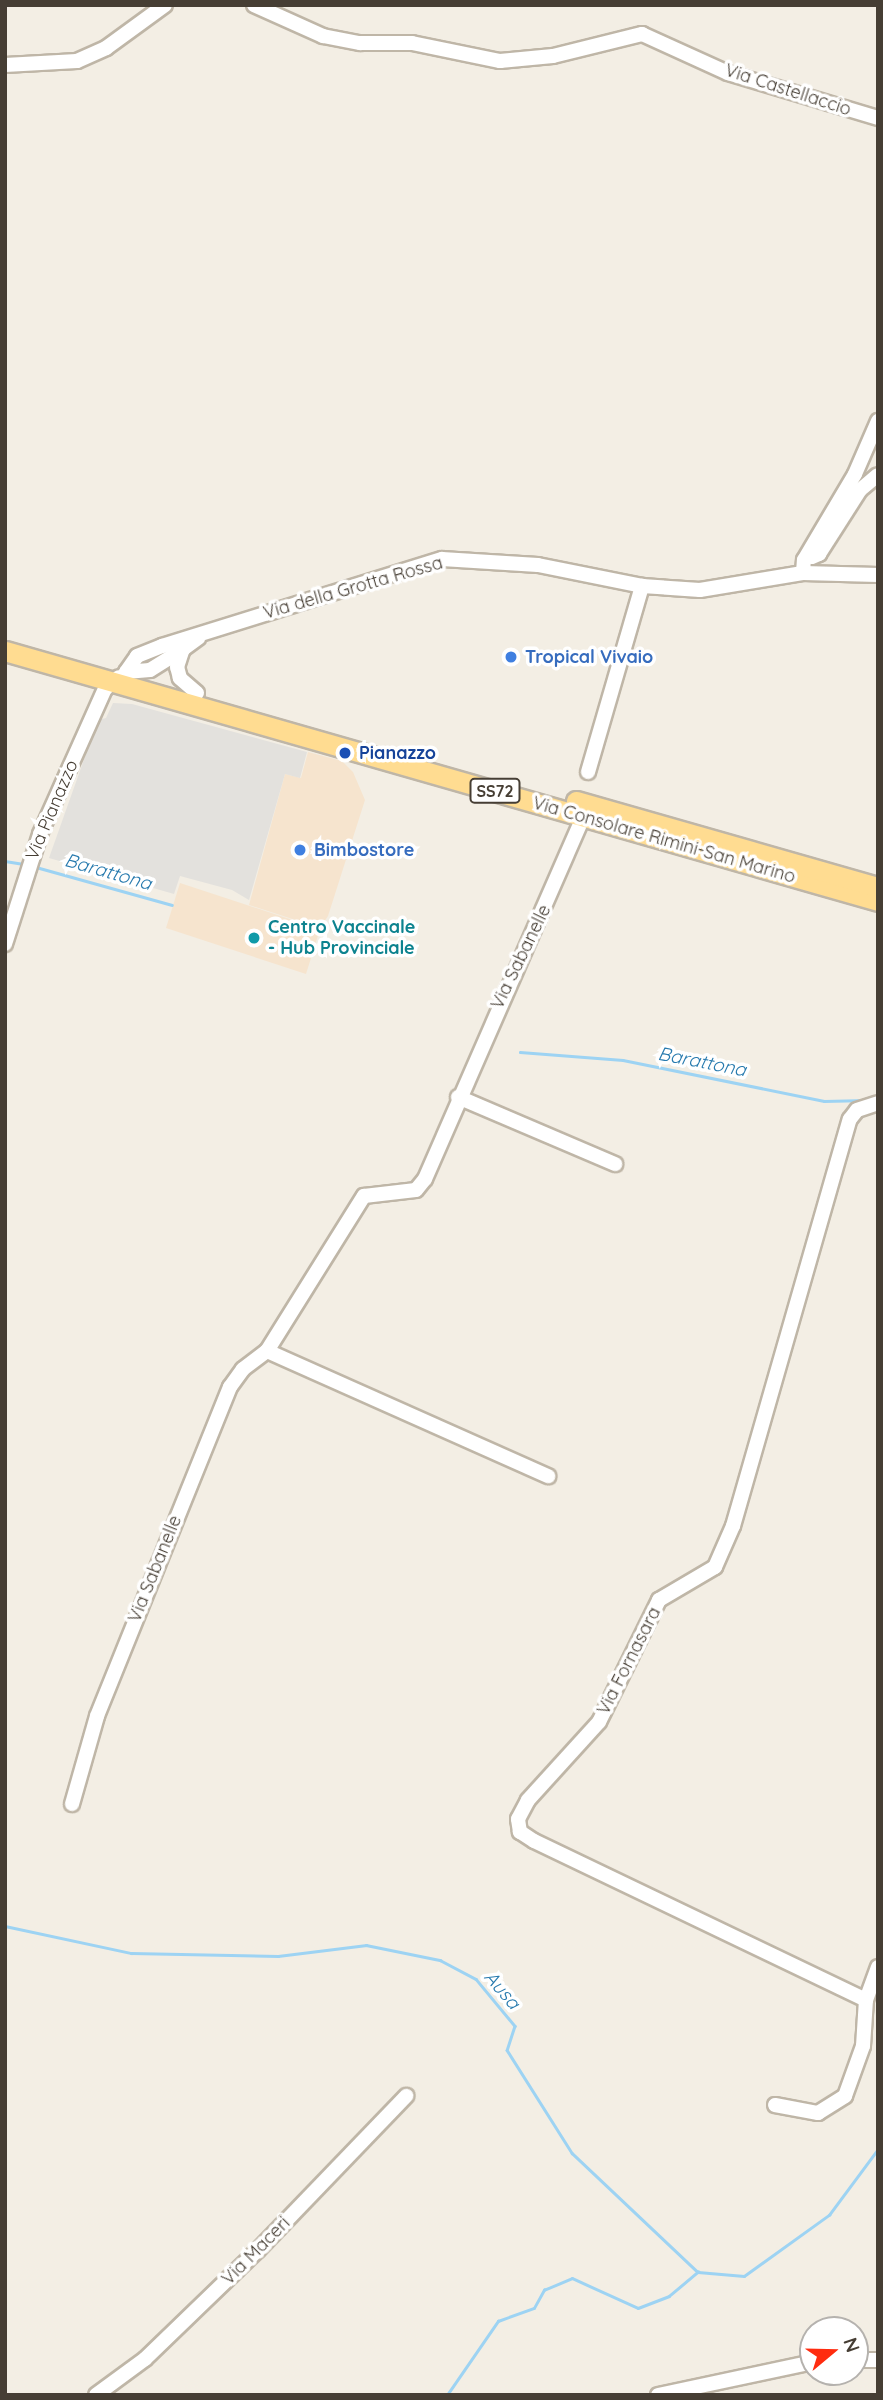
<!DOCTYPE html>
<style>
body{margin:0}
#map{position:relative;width:883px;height:2400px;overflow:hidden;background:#f3eee4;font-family:Quicksand,sans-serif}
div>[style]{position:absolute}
.commercial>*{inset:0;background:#f6e4ce}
.parking>*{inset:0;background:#e3e1dd}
.stream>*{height:2.5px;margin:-1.25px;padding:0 1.25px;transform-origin:1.25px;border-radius:1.25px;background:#9dd3f3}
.roads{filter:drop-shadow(2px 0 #bfb6a7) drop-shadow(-2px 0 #bfb6a7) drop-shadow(0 2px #bfb6a7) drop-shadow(0 -2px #bfb6a7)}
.minor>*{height:14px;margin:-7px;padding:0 7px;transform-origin:7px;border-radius:7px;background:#fff}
.major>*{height:19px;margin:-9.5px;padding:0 9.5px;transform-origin:9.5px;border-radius:9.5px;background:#ffdc91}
.dots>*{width:19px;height:19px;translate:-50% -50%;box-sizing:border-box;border:4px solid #fff;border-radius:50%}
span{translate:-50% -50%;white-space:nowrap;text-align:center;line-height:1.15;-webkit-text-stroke:7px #fff;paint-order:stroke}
.shield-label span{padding:2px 5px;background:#fff;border:2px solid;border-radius:5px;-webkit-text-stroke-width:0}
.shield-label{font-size:16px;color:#463e34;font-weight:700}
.street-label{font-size:18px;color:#463e34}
.shop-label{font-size:18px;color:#366cbe;font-weight:700}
.left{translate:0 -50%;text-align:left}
.transit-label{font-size:18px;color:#164399;font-weight:700}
.culture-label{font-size:18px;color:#0d838f;font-weight:700}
.water-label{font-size:19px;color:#277aae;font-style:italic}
.frame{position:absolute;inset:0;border:7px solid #463e34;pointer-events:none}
.north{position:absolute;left:799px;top:2316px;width:70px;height:70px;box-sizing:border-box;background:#fff;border:2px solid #b5b2ae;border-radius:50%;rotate:71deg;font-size:19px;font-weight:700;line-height:28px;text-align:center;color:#463e34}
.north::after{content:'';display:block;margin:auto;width:24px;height:32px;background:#ff2c0f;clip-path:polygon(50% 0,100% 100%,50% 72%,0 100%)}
</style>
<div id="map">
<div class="commercial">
<i style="clip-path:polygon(308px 752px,342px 761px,353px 772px,365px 800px,328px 916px,320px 928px,249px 905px,285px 774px,301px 778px)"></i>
<i style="clip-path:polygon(180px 883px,320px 929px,306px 974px,166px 928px)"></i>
</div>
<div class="parking">
<i style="clip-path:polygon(113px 703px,132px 704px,307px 752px,300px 778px,285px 774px,249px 900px,232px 890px,180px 876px,174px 894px,49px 858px,98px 720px,106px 718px)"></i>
</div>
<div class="stream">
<i style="left:5px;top:861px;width:20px;rotate:9deg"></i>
<i style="left:36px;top:867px;width:141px;rotate:15.6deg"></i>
<i style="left:520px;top:1052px;width:103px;rotate:4.4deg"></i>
<i style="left:623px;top:1060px;width:205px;rotate:11.5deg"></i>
<i style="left:824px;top:1101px;width:44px;rotate:-1.3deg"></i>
<i style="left:5px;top:1926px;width:129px;rotate:12.1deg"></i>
<i style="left:131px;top:1953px;width:147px;rotate:1.2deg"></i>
<i style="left:278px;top:1956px;width:89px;rotate:-7.1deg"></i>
<i style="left:366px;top:1945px;width:76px;rotate:11.5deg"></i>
<i style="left:440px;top:1960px;width:41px;rotate:27.8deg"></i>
<i style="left:476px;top:1979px;width:61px;rotate:50.3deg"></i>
<i style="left:515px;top:2026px;width:25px;rotate:108deg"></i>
<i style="left:507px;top:2050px;width:122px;rotate:57.7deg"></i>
<i style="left:572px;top:2153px;width:173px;rotate:43.4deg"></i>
<i style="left:698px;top:2272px;width:46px;rotate:5deg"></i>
<i style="left:744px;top:2276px;width:105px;rotate:-35.7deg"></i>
<i style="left:829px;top:2215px;width:82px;rotate:-53.4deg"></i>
<i style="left:447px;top:2395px;width:90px;rotate:-55.4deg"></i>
<i style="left:498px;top:2321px;width:38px;rotate:-20deg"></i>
<i style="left:534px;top:2308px;width:21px;rotate:-61deg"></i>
<i style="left:544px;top:2290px;width:30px;rotate:-23deg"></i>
<i style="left:572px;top:2278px;width:72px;rotate:24.4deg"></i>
<i style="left:638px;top:2308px;width:33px;rotate:-21deg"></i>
<i style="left:669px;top:2296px;width:38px;rotate:-40deg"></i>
</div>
<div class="roads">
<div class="minor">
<i style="left:254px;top:5px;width:76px;rotate:24.2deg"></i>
<i style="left:323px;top:36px;width:38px;rotate:11deg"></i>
<i style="left:360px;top:43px;width:52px"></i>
<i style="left:412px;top:43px;width:90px;rotate:11.6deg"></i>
<i style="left:500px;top:61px;width:53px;rotate:-5.4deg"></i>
<i style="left:553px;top:56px;width:92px;rotate:-13.9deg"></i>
<i style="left:642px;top:34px;width:94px;rotate:24.4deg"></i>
<i style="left:728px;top:73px;width:157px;rotate:16.7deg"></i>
<i style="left:5px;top:65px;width:72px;rotate:-3.2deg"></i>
<i style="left:77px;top:61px;width:32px;rotate:-24deg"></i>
<i style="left:106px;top:48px;width:73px;rotate:-36.1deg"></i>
<i style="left:812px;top:557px;width:8px;rotate:-23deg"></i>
<i style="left:819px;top:554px;width:76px;rotate:-57.4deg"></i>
<i style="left:860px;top:490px;width:23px;rotate:-40deg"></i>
<i style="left:803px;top:573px;width:13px;rotate:-86deg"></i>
<i style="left:804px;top:560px;width:100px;rotate:-59.3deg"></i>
<i style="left:855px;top:474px;width:58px;rotate:-66.5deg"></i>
<i style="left:126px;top:672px;width:19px;rotate:-55deg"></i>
<i style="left:137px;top:656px;width:27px;rotate:-22deg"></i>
<i style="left:162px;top:646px;width:293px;rotate:-17.3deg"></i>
<i style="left:442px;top:559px;width:96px;rotate:3.6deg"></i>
<i style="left:538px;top:565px;width:106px;rotate:11.4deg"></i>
<i style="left:642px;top:586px;width:58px;rotate:3.9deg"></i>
<i style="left:700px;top:590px;width:104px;rotate:-9.4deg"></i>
<i style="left:803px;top:573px;width:75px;rotate:1.5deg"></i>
<i style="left:126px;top:672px;width:24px;rotate:-5deg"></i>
<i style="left:150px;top:670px;width:39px;rotate:-32deg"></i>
<i style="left:197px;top:693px;width:23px;rotate:-139deg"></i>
<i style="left:180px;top:678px;width:11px;rotate:-105deg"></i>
<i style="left:177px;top:667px;width:19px;rotate:-72deg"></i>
<i style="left:183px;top:649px;width:19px;rotate:-36deg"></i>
<i style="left:588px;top:772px;width:194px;rotate:-73.8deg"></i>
<i style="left:5px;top:944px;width:115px;rotate:-72.3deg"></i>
<i style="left:40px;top:834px;width:159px;rotate:-65.9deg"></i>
<i style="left:105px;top:689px;width:18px;rotate:-41deg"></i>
<i style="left:458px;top:1097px;width:171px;rotate:23.1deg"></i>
<i style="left:267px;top:1351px;width:308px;rotate:24deg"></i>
<i style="left:72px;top:1804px;width:91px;rotate:-74.1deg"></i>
<i style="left:97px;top:1716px;width:355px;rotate:-68deg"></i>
<i style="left:230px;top:1387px;width:22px;rotate:-54deg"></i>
<i style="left:243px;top:1369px;width:30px;rotate:-37deg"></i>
<i style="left:267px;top:1351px;width:183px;rotate:-58deg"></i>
<i style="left:364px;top:1196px;width:52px;rotate:-6.6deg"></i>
<i style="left:416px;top:1190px;width:14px;rotate:-51deg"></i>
<i style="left:425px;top:1179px;width:395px;rotate:-66.4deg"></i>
<i style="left:866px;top:2000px;width:368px;rotate:-154.4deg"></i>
<i style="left:534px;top:1841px;width:17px;rotate:-147deg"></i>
<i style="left:520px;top:1832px;width:13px;rotate:-99deg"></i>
<i style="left:518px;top:1819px;width:21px;rotate:-62deg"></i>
<i style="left:528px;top:1800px;width:105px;rotate:-47.7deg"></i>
<i style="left:599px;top:1722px;width:136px;rotate:-63.8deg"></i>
<i style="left:659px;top:1600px;width:65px;rotate:-30.5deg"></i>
<i style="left:715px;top:1567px;width:45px;rotate:-66.3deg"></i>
<i style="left:733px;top:1526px;width:423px;rotate:-74deg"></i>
<i style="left:850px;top:1119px;width:11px;rotate:-52deg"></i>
<i style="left:857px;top:1110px;width:22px;rotate:-18deg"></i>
<i style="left:775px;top:2105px;width:44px;rotate:10.5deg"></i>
<i style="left:818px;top:2113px;width:32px;rotate:-32deg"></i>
<i style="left:845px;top:2096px;width:53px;rotate:-70.2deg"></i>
<i style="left:863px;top:2046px;width:46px;rotate:-86.3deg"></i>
<i style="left:866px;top:2000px;width:35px;rotate:-70deg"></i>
<i style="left:855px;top:2360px;width:23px"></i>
<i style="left:96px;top:2395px;width:61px;rotate:-36.3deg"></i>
<i style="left:145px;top:2359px;width:157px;rotate:-44deg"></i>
<i style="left:258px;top:2250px;width:214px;rotate:-46.1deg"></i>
<i style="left:658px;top:2395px;width:158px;rotate:-12deg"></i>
</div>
<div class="major">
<i style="left:5px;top:651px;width:908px;rotate:15.98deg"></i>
<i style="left:576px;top:801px;width:314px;rotate:15.9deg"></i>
</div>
</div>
<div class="dots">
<i style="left:511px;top:657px;background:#3f7fe0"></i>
<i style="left:345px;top:753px;background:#1a4fb4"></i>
<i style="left:300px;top:850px;background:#3f7fe0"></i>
<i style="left:254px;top:938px;background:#0f9aa8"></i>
</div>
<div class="shield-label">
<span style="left:495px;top:791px">SS72</span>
</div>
<div class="street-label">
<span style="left:788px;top:90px;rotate:18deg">Via Castellaccio</span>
<span style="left:353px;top:588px;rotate:-16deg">Via della Grotta Rossa</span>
<span style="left:52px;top:810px;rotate:-67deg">Via Pianazzo</span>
<span style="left:664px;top:840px;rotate:16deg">Via Consolare Rimini-San Marino</span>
<span style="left:521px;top:957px;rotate:-64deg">Via Sabanelle</span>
<span style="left:155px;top:1569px;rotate:-68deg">Via Sabanelle</span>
<span style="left:629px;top:1661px;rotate:-63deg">Via Fornasara</span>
<span style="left:256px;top:2251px;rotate:-45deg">Via Maceri</span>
</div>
<div class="shop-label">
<span class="left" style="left:525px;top:657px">Tropical Vivaio</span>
<span class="left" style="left:314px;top:850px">Bimbostore</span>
</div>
<div class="transit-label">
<span class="left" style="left:359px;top:753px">Pianazzo</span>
</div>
<div class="culture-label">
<span class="left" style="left:268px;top:938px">Centro Vaccinale<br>- Hub Provinciale</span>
</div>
<div class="water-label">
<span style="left:108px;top:872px;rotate:16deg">Barattona</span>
<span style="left:702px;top:1062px;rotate:11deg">Barattona</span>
<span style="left:502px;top:1990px;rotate:49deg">Ausa</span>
</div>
<div class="frame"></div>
<div class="north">N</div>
</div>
